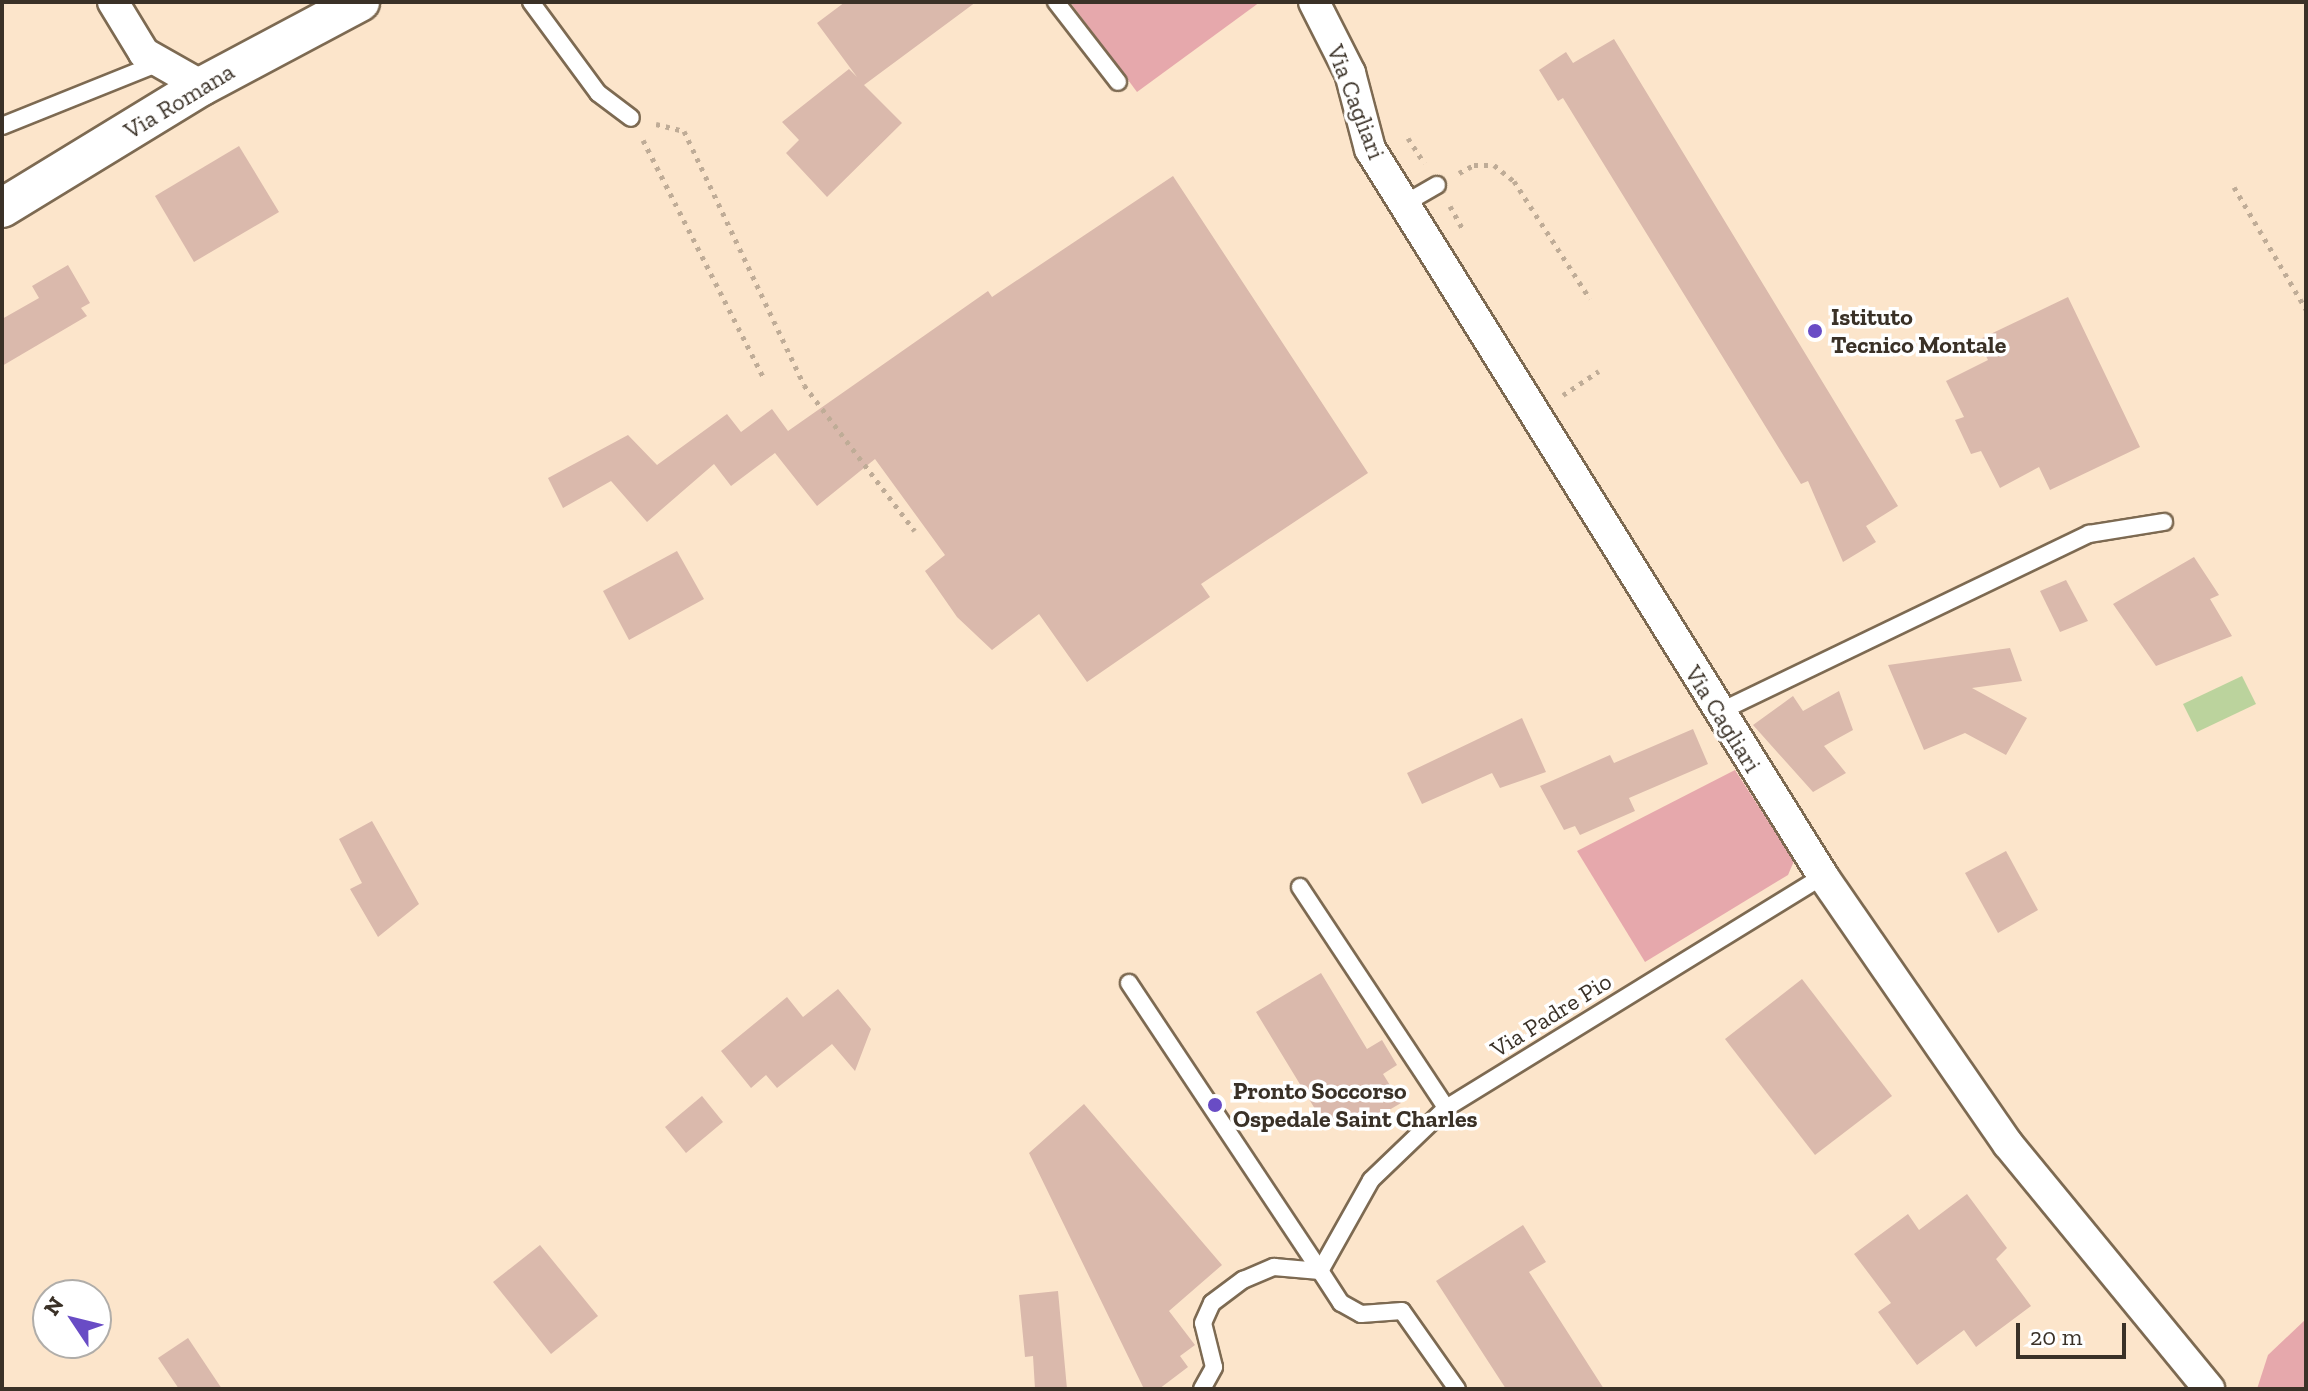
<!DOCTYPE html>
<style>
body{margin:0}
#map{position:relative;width:2308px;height:1391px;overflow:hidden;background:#fce5cb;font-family:"Zilla Slab",serif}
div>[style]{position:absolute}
.green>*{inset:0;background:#e6a8ac}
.water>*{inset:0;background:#bbd39d}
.building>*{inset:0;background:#dab9ac}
.path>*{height:5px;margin-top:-2.5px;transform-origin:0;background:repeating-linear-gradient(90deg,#bfac97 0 4px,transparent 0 10px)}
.roads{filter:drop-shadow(2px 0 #7d6a52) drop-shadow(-2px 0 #7d6a52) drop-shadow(0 2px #7d6a52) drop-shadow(0 -2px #7d6a52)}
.service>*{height:16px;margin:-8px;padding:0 8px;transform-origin:8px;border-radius:8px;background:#fff}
.minor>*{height:30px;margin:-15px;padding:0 15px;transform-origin:15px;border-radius:15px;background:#fff}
.tertiary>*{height:38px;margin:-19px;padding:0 19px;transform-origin:19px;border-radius:19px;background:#fff}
.dots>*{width:22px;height:22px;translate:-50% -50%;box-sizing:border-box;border:4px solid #fff;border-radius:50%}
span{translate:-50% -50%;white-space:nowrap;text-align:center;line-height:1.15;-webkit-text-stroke:7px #fff;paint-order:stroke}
.street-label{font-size:24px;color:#3a3127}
.poi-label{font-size:24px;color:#3a3127;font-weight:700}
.left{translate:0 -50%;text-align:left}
.frame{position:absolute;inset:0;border:4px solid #3a3127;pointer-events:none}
.north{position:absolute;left:32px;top:1279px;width:80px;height:80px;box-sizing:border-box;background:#fff;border:2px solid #b0ada9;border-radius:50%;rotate:305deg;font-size:22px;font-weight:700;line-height:32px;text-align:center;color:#3a3127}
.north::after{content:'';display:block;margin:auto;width:28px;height:36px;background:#694cc5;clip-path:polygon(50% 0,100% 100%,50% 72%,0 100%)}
.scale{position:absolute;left:2016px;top:1323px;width:110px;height:36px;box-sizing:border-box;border:4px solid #3a3127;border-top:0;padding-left:10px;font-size:24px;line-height:28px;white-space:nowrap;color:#3a3127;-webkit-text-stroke:6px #fff;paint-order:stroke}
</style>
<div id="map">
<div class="green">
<i style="clip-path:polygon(1070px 2px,1260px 2px,1137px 92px)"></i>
<i style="clip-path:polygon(1735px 770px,1794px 861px,1788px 875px,1645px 962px,1577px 851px)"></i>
<i style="clip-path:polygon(2306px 1319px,2306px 1389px,2257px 1389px,2268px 1355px)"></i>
</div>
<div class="water">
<i style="clip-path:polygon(2242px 676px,2256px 704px,2197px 732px,2183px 704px)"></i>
</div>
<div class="building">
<i style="clip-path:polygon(845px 2px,976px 2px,864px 85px,902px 123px,827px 197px,786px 153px,799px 140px,782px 122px,849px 69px,857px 77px,817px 23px)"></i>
<i style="clip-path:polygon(1614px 39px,1898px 506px,1866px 526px,1876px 542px,1843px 562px,1808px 481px,1801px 484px,1563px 98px,1558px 101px,1539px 70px,1566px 52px,1573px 63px)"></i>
<i style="clip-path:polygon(239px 146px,279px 212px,194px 262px,155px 196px)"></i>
<i style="clip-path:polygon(1173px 176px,1368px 473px,1201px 584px,1210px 597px,1087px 682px,1039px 614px,992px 650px,957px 617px,925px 571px,945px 555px,875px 459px,817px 506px,775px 453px,731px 486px,714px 464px,647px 522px,611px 481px,563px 508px,548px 478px,628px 435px,657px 465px,727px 414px,741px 432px,772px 409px,788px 431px,988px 291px,992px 297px)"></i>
<i style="clip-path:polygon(68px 265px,90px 303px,81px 308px,87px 316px,2px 366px,2px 319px,39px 298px,32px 286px)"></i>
<i style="clip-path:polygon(2068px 297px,2140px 447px,2050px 490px,2039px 467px,2000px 488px,1981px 451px,1971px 454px,1955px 420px,1964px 417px,1946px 381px,1988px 360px,1978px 340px)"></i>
<i style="clip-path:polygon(677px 551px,704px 599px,629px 640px,603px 591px)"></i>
<i style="clip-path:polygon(2194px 557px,2219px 595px,2210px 599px,2232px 636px,2156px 666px,2113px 604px)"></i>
<i style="clip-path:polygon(2066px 580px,2088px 621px,2060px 632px,2040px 591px)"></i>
<i style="clip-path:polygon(2010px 648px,2022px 681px,1972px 688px,2027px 718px,2006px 755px,1965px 733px,1924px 750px,1888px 665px)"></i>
<i style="clip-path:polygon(1839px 691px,1853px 730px,1824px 746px,1846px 773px,1813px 792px,1753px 725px,1793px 696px,1803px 711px)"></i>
<i style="clip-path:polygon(1522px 718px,1546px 772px,1500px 788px,1492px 773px,1422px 804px,1407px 773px)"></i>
<i style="clip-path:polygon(1693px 729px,1708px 764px,1629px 798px,1635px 811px,1580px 835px,1575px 826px,1564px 830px,1540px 786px,1610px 755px,1614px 763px)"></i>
<i style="clip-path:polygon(372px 821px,419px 904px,378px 937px,350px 889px,362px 883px,339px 839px)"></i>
<i style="clip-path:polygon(2006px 851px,2038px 910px,1998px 933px,1965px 873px)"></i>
<i style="clip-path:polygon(1321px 973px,1367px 1049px,1382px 1040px,1397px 1065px,1383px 1074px,1401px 1103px,1357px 1129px,1348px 1113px,1326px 1127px,1256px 1012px)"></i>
<i style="clip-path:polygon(1802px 979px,1892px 1096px,1815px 1155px,1725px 1039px)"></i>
<i style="clip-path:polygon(838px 989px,871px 1029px,855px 1071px,832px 1044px,777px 1088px,766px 1075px,751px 1088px,721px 1051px,787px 997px,803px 1017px)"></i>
<i style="clip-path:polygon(702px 1096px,723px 1122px,686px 1153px,665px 1127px)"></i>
<i style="clip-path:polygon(1084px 1104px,1222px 1265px,1169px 1311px,1195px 1345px,1180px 1356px,1188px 1367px,1159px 1389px,1144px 1389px,1029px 1153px)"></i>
<i style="clip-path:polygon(1967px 1194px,2007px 1248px,1996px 1259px,2031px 1306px,1976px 1347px,1964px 1330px,1917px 1365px,1878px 1312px,1891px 1303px,1854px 1254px,1908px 1214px,1919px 1230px)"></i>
<i style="clip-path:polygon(1523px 1225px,1546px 1262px,1529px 1272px,1604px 1389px,1506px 1389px,1436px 1281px)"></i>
<i style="clip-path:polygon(540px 1245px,598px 1316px,551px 1354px,493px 1282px)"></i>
<i style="clip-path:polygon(1058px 1291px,1067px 1389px,1035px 1389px,1033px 1356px,1025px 1357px,1019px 1295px)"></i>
<i style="clip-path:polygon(188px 1338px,222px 1389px,179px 1389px,158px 1358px)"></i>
</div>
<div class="path">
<i style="left:656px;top:124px;width:29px;rotate:14deg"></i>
<i style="left:684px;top:131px;width:281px;rotate:64.7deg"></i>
<i style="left:804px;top:385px;width:183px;rotate:52.8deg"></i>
<i style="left:1408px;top:138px;width:30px;rotate:57deg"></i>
<i style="left:643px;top:140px;width:269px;rotate:63.1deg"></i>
<i style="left:1459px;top:173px;width:17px;rotate:-28deg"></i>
<i style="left:1474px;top:165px;width:20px"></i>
<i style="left:1494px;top:165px;width:26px;rotate:39deg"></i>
<i style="left:1514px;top:181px;width:140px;rotate:57.2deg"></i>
<i style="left:2234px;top:187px;width:142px;rotate:59.5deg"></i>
<i style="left:1450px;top:206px;width:26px;rotate:61deg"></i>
<i style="left:1563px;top:395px;width:43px;rotate:-33.7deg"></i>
</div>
<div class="roads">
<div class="service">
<i style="left:531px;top:2px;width:113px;rotate:53.6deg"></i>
<i style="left:598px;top:93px;width:41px;rotate:37.1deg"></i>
<i style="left:1056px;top:2px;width:101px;rotate:52.2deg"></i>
<i style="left:2px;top:126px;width:171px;rotate:-21.9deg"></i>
<i style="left:1404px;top:204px;width:38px;rotate:-30deg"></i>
<i style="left:1719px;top:712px;width:411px;rotate:-25.7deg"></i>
<i style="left:2089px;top:534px;width:76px;rotate:-9.1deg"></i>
<i style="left:1300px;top:887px;width:265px;rotate:56.5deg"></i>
<i style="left:1129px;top:983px;width:346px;rotate:56.4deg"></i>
<i style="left:1202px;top:1389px;width:25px;rotate:-61deg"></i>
<i style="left:1214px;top:1367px;width:45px;rotate:-104deg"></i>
<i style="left:1203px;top:1323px;width:22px;rotate:-66deg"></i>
<i style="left:1212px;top:1303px;width:39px;rotate:-37deg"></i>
<i style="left:1243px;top:1280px;width:34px;rotate:-23deg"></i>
<i style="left:1274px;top:1267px;width:46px;rotate:5deg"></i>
<i style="left:1457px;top:1389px;width:95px;rotate:-125.2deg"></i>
<i style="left:1402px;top:1311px;width:41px;rotate:175.8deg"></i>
<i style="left:1361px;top:1314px;width:23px;rotate:-151deg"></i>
<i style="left:1341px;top:1303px;width:38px;rotate:-123deg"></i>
<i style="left:1320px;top:1271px;width:104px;rotate:-60.7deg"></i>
<i style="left:1371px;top:1180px;width:104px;rotate:-43.8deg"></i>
<i style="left:1446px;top:1108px;width:443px;rotate:-31.6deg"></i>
</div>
<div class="minor">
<i style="left:113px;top:2px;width:60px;rotate:58.7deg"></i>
<i style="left:144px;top:53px;width:67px;rotate:29.6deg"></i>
<i style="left:1314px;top:2px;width:80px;rotate:63.1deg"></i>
<i style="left:1350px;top:73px;width:79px;rotate:75.3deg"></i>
<i style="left:1370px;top:149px;width:857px;rotate:58.07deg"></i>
<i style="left:1823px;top:876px;width:326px;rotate:55.4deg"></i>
<i style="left:2008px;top:1144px;width:317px;rotate:50.6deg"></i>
</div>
<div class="tertiary">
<i style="left:2px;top:208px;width:234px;rotate:-31.4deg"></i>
<i style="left:202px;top:86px;width:179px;rotate:-28deg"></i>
</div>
</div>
<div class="dots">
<i style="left:1815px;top:331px;background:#694cc5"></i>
<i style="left:1215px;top:1105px;background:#694cc5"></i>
</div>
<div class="street-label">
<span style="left:179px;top:101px;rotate:-31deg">Via Romana</span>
<span style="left:1356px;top:102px;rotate:69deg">Via Cagliari</span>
<span style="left:1723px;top:719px;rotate:58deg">Via Cagliari</span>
<span style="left:1551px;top:1015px;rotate:-32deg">Via Padre Pio</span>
</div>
<div class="poi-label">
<span class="left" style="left:1831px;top:331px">Istituto<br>Tecnico Montale</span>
<span class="left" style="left:1233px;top:1105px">Pronto Soccorso<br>Ospedale Saint Charles</span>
</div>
<div class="frame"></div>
<div class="north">N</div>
<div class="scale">20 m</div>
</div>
